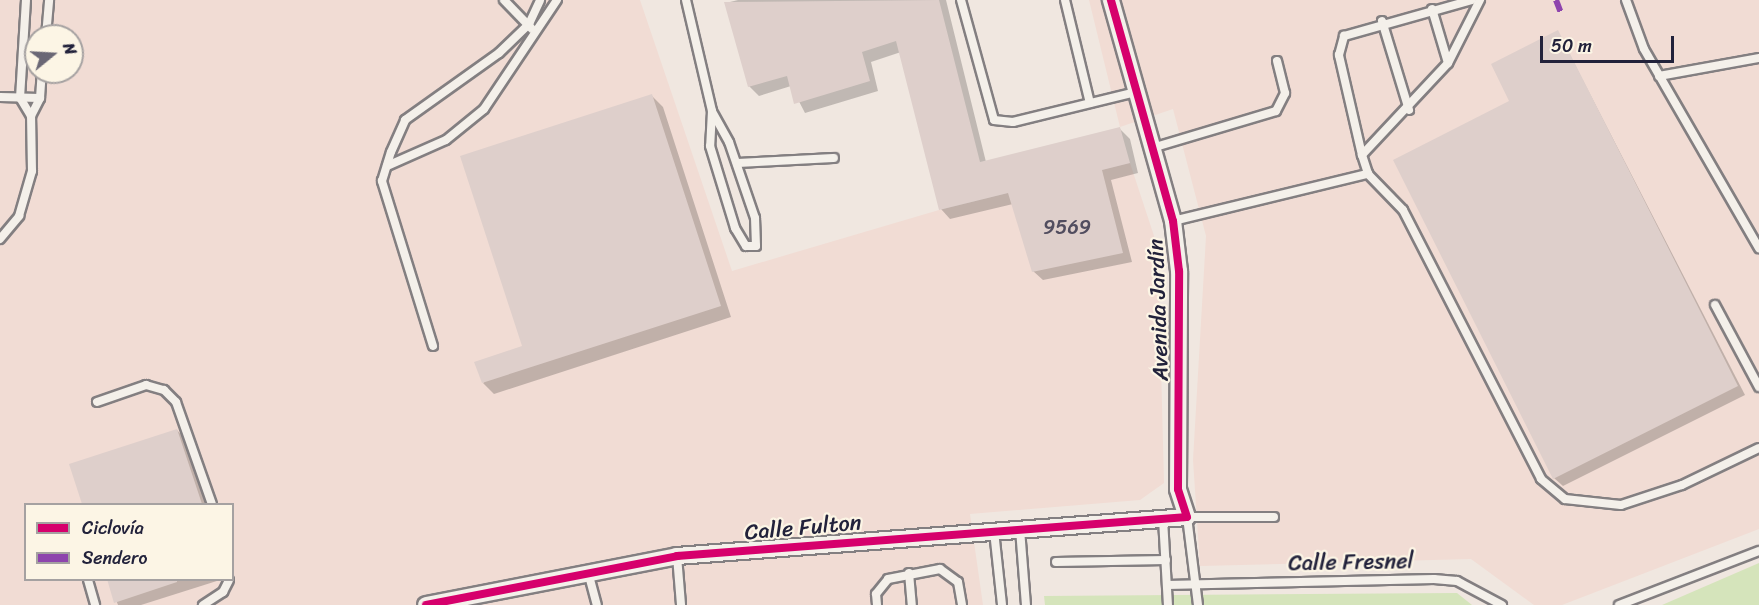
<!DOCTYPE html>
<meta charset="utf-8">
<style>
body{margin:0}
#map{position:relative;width:1759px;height:605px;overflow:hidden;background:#f0e7e0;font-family:Sriracha,sans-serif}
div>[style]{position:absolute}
.built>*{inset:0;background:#f1dcd4}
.green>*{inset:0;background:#d5e4bb}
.shadow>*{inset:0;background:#0003}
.building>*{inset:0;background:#decfcb}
.roads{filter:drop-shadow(2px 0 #837f81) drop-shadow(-2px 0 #837f81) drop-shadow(0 2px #837f81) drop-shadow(0 -2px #837f81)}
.lane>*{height:8px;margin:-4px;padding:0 4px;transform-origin:4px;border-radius:4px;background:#f4f0ea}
.street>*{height:16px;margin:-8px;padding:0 8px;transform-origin:8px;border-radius:8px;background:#f4f0ea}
.quiet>*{height:6px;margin-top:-3px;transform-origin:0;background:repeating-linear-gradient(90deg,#8e44ad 0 12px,transparent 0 18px)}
.cycleway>*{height:8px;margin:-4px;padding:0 4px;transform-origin:4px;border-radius:4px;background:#d6006c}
span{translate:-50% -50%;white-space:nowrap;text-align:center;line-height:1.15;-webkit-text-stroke:4.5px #fcf5e5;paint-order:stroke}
.number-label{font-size:20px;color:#514d5f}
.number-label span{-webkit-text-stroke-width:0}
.street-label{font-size:22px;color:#22223b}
.legend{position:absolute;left:24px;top:503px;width:210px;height:78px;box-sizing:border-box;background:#fcf5e5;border:2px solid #a5a1a1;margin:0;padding:8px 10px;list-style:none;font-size:18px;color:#22223b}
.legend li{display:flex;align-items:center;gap:12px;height:30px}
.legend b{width:30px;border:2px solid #a5a1a1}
.north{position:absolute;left:24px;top:24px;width:60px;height:60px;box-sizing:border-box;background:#fcf5e5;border:2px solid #a5a1a1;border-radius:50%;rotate:72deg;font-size:16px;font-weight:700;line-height:24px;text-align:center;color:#22223b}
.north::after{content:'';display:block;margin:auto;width:21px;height:27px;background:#6a6775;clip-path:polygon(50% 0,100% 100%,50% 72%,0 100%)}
.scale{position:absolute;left:1540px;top:36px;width:134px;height:27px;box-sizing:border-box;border:3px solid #22223b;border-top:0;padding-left:8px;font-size:18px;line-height:21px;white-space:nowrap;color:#22223b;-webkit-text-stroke:4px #fcf5e5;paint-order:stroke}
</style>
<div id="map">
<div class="built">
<i style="clip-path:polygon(evenodd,0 0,640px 0,732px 271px,939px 210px,1130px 163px,1158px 248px,1164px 483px,1140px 500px,970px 514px,983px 605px,0 605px,0 0,36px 36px,72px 36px,72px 72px,36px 72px,36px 36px,0 0,26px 504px,232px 504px,232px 580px,26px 580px,26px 504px)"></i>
<i style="clip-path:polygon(1089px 0,1759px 0,1759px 529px,1562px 605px,1534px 605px,1471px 559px,1200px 566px,1193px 460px,1206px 236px,1173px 109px,1120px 127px)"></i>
</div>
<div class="green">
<i style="clip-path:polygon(1759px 563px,1759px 605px,1662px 605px)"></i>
<i style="clip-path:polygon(1457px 593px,1472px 605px,1045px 605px,1044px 596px)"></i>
</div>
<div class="shadow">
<i style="clip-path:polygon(738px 0,946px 0,986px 162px,1120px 129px,1130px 139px,1138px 173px,1111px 180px,1132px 262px,1043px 280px,1033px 271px,1013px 204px,950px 219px,941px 209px,901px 52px,871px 62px,878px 91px,805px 113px,791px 86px,759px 96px,749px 86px,726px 3px)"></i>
<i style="clip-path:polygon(1558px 32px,1745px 395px,1563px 486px,1554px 478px,1511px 102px)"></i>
<i style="clip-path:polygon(652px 96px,663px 107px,731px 317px,494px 394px,483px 383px,524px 347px)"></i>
<i style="clip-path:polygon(177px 430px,185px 439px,206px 504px,84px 504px,71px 465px)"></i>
<i style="clip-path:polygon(108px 580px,220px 580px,141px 605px,118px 605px)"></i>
</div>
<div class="building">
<i style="clip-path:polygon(939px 0,980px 162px,1120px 127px,1130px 163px,1102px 170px,1123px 253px,1032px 272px,1008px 193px,939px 210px,896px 41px,862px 52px,870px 81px,794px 104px,787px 76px,748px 87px,724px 2px)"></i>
<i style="clip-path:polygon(1558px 30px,1738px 386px,1553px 479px,1393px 160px,1509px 101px,1491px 64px)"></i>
<i style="clip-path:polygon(652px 94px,721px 306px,482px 383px,474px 362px,522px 346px,460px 156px)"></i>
<i style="clip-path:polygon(177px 429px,202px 504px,82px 504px,69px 464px)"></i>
<i style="clip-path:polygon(107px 579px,177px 579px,177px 582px,114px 603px)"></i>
</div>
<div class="roads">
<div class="lane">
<i style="left:504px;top:0;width:40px;rotate:46deg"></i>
<i style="left:686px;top:0;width:114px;rotate:76.8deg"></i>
<i style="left:712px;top:111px;width:35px;rotate:93deg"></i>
<i style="left:710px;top:146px;width:86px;rotate:73deg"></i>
<i style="left:735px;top:228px;width:21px;rotate:59deg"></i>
<i style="left:746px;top:246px;width:10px"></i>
<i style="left:756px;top:246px;width:28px;rotate:-92deg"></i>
<i style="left:755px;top:218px;width:80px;rotate:-108.9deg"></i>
<i style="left:729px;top:142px;width:35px;rotate:-119deg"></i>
<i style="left:961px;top:0;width:124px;rotate:74.6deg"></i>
<i style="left:994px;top:120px;width:19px;rotate:6deg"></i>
<i style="left:1013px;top:122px;width:127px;rotate:-13.7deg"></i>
<i style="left:1065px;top:0;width:106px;rotate:76.4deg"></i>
<i style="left:1480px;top:0;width:71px;rotate:116.9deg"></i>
<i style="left:1448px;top:63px;width:126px;rotate:133.1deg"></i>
<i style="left:1362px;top:155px;width:20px;rotate:72deg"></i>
<i style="left:1368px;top:174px;width:50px;rotate:45.8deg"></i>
<i style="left:1403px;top:210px;width:302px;rotate:62.8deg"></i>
<i style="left:1541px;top:479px;width:31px;rotate:40deg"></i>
<i style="left:1565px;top:499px;width:56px;rotate:6.1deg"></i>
<i style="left:1621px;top:505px;width:64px;rotate:-18.2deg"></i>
<i style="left:1682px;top:485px;width:85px;rotate:-25.7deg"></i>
<i style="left:1626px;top:0;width:52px;rotate:69.8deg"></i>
<i style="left:1644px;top:49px;width:230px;rotate:60deg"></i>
<i style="left:1432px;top:9px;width:56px;rotate:73.5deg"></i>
<i style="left:1382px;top:21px;width:93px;rotate:73.1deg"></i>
<i style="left:46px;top:36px;width:36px;rotate:-85deg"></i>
<i style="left:1659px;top:76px;width:102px;rotate:-10.2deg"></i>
<i style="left:0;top:97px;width:40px;rotate:1.4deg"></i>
<i style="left:31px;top:116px;width:20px;rotate:-63deg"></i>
<i style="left:40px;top:98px;width:26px;rotate:-86deg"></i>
<i style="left:1152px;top:148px;width:129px;rotate:-16.6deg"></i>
<i style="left:1276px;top:111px;width:20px;rotate:-63deg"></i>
<i style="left:1285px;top:93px;width:33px;rotate:-104deg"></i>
<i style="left:1362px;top:155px;width:103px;rotate:-103deg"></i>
<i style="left:1339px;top:55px;width:20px;rotate:-75deg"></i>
<i style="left:1344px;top:36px;width:133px;rotate:-15.7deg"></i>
<i style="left:737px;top:163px;width:97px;rotate:-3deg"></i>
<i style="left:387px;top:166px;width:64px;rotate:-23.8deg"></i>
<i style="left:446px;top:140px;width:49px;rotate:-39.2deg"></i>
<i style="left:484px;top:109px;width:131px;rotate:-56.2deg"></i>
<i style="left:1173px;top:221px;width:201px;rotate:-13.6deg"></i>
<i style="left:0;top:239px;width:30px;rotate:-50deg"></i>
<i style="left:19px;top:216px;width:47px;rotate:-73.9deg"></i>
<i style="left:32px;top:171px;width:55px;rotate:-91deg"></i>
<i style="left:31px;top:116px;width:21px;rotate:-121deg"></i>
<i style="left:20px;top:98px;width:98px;rotate:-86.5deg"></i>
<i style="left:1715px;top:305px;width:93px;rotate:61.8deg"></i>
<i style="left:433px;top:346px;width:173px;rotate:-107.2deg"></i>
<i style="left:382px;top:181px;width:30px;rotate:-73deg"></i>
<i style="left:391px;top:152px;width:35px;rotate:-66deg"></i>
<i style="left:405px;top:120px;width:115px;rotate:-35.5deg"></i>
<i style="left:499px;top:53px;width:42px;rotate:-44deg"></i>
<i style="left:529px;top:24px;width:26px;rotate:-65deg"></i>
<i style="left:97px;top:402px;width:52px;rotate:-19.1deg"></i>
<i style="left:146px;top:385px;width:19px;rotate:16deg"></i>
<i style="left:164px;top:390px;width:17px;rotate:45deg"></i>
<i style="left:176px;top:402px;width:108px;rotate:70.6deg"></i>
<i style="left:1163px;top:519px;width:86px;rotate:86.7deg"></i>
<i style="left:1020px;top:529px;width:76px;rotate:85.5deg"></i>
<i style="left:994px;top:531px;width:74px;rotate:83.8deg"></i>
<i style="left:677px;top:556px;width:49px;rotate:85.3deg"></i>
<i style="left:1056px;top:562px;width:110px;rotate:-1deg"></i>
<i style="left:588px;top:572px;width:34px;rotate:75deg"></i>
<i style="left:909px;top:573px;width:32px;rotate:85deg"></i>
<i style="left:88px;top:580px;width:26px;rotate:74deg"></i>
<i style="left:1167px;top:585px;width:267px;rotate:-1.3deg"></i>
<i style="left:1434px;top:579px;width:23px;rotate:5deg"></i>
<i style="left:1457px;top:581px;width:51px;rotate:28.1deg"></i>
<i style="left:203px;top:605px;width:24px;rotate:-33deg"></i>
<i style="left:223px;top:592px;width:13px;rotate:-63deg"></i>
<i style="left:877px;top:605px;width:11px;rotate:-95deg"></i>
<i style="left:876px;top:594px;width:19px;rotate:-51deg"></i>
<i style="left:888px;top:579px;width:53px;rotate:-10.9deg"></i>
<i style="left:940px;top:569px;width:22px;rotate:36deg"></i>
<i style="left:958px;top:582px;width:23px;rotate:80deg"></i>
<i style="left:1198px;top:605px;width:89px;rotate:-97.1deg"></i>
<i style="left:1187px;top:517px;width:87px"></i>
<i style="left:1619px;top:605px;width:150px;rotate:-21.1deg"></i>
</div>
<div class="street">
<i style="left:426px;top:605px;width:256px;rotate:-11deg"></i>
<i style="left:677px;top:556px;width:511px;rotate:-4.37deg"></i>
<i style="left:1187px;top:517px;width:29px;rotate:-108deg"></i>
<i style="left:1178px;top:489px;width:218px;rotate:-89.7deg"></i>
<i style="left:1179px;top:271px;width:50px;rotate:-96.8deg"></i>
<i style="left:1173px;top:221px;width:230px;rotate:-105.7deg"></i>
</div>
</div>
<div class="quiet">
<i style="left:1556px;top:0;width:14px;rotate:69deg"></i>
</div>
<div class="cycleway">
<i style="left:426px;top:605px;width:256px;rotate:-11deg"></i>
<i style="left:677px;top:556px;width:511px;rotate:-4.37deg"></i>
<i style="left:1187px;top:517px;width:29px;rotate:-108deg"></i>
<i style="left:1178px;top:489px;width:218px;rotate:-89.7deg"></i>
<i style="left:1179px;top:271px;width:50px;rotate:-96.8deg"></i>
<i style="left:1173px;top:221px;width:230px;rotate:-105.7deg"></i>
</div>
<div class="number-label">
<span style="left:1067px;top:227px">9569</span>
</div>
<div class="street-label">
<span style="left:1158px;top:310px;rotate:-92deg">Avenida Jardín</span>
<span style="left:803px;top:527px;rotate:-5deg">Calle Fulton</span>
<span style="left:1351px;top:562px;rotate:-1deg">Calle Fresnel</span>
</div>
<ul class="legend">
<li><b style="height:8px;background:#d6006c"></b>Ciclovía</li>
<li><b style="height:8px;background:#8e44ad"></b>Sendero</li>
</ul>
<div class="north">N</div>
<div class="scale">50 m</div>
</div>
